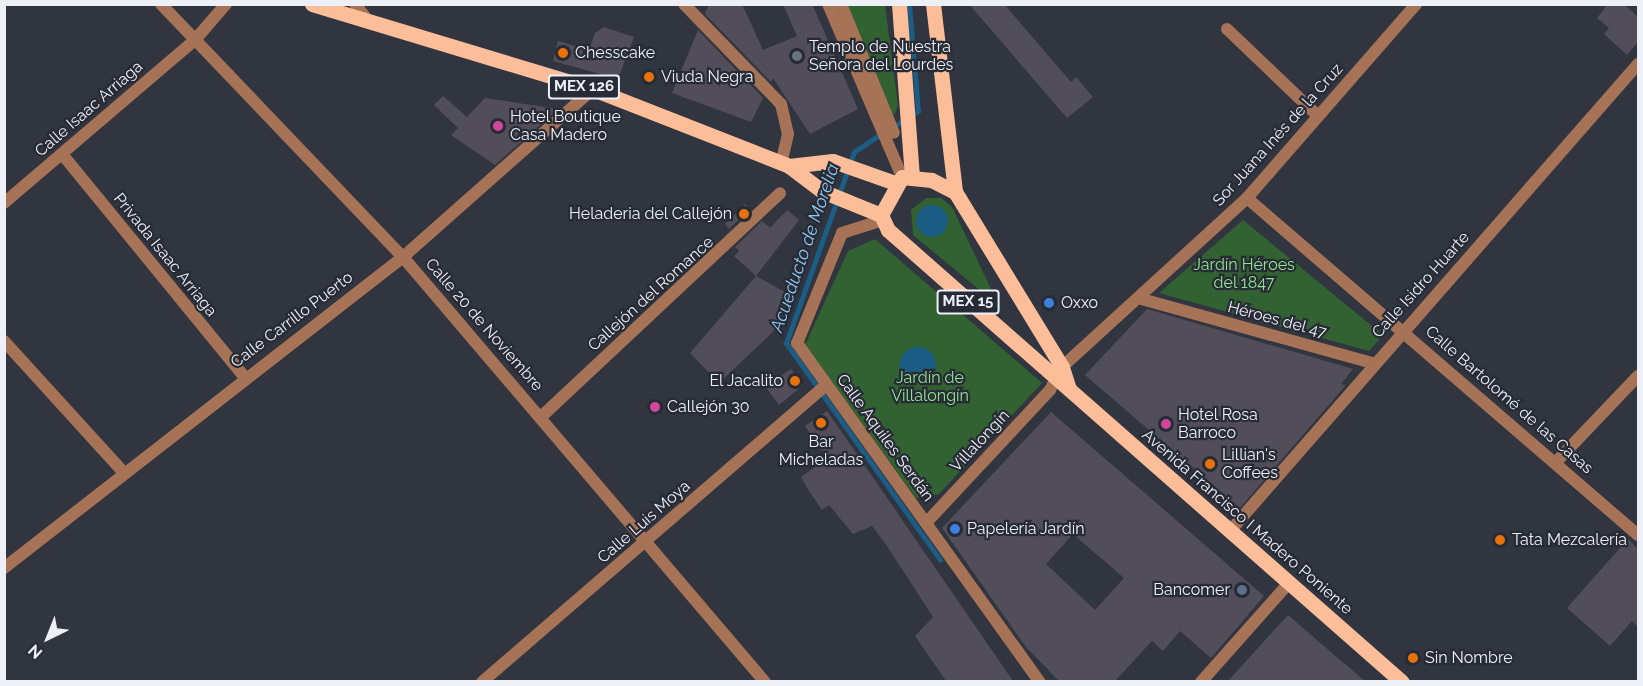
<!DOCTYPE html>
<meta charset="utf-8">
<style>
body{margin:0}
#map{position:relative;width:1643px;height:686px;overflow:hidden;background:#31353f;font-family:Raleway,sans-serif}
div>[style]{position:absolute}
.green>*{inset:0;background:#326132}
.water>*{inset:0;background:#1b5d84}
.round{border-radius:50%}
.stream>*{height:5px;margin:-2.5px;padding:0 2.5px;transform-origin:2.5px;border-radius:2.5px;background:#1b5d84}
.building>*{inset:0;background:#524e59}
.pedestrian>*{height:12px;margin:-6px;padding:0 6px;transform-origin:6px;border-radius:6px;background:#a77356}
.minor>*{height:12px;margin:-6px;padding:0 6px;transform-origin:6px;border-radius:6px;background:#a77356}
.tertiary>*{height:12px;margin:-6px;padding:0 6px;transform-origin:6px;border-radius:6px;background:#a77356}
.primary>*{height:15px;margin:-7.5px;padding:0 7.5px;transform-origin:7.5px;border-radius:7.5px;background:#fcbd99}
.dots>*{width:16px;height:16px;translate:-50% -50%;box-sizing:border-box;border:3px solid #272b35;border-radius:50%}
span{translate:-50% -50%;white-space:nowrap;text-align:center;line-height:1.15;-webkit-text-stroke:4.5px #272b35;paint-order:stroke}
.shield-label span{padding:2px 4px;background:#272b35;border:2px solid;border-radius:4px;-webkit-text-stroke-width:0}
.shield-label{font-size:15px;color:#eef0f7;font-weight:700}
.poi-label{font-size:16px;color:#eef0f7}
.left{translate:0 -50%;text-align:left}
.right{translate:-100% -50%;text-align:right}
.street-label{font-size:16px;color:#eef0f7}
.park-label{font-size:16px;color:#90e58f}
.water-label{font-size:18px;color:#8dc9f3;font-style:italic}
.frame{position:absolute;inset:0;border:6px solid #eef0f7;pointer-events:none}
.north{position:absolute;left:18px;top:608px;width:60px;height:60px;-webkit-text-stroke:4px #272b35;paint-order:stroke;rotate:223deg;font-size:16px;font-weight:700;line-height:24px;text-align:center;color:#eef0f7}
.north::after{content:'';display:block;margin:auto;width:21px;height:27px;background:#eef0f7;clip-path:polygon(50% 0,100% 100%,50% 72%,0 100%)}
</style>
<div id="map">
<div class="green">
<i style="clip-path:polygon(833px 5px,885px 5px,898px 105px,895px 114px,889px 116px)"></i>
<i style="clip-path:polygon(evenodd,926px 198px,941px 198px,952px 207px,992px 291px,987px 296px,913px 235px,911px 210px,926px 198px,929px 206px,940px 208px,948px 221px,938px 236px,917px 226px,929px 206px)"></i>
<i style="clip-path:polygon(1243px 220px,1383px 335px,1369px 351px,1159px 293px)"></i>
<i style="clip-path:polygon(875px 239px,1042px 383px,939px 494px,916px 498px,805px 345px,848px 251px)"></i>
</div>
<div class="water">
<i class="round" style="left:916px;top:205px;width:32px;height:32px"></i>
<i class="round" style="left:900px;top:347px;width:36px;height:36px"></i>
</div>
<div class="stream">
<i style="left:893px;top:127px;width:30px;rotate:-33deg"></i>
<i style="left:918px;top:111px;width:107px;rotate:-94.8deg"></i>
<i style="left:882px;top:133px;width:34px;rotate:146deg"></i>
<i style="left:854px;top:152px;width:203px;rotate:109.6deg"></i>
<i style="left:786px;top:343px;width:266px;rotate:54.6deg"></i>
</div>
<div class="building">
<i style="clip-path:polygon(709px 4px,742px 4px,763px 50px,797px 36px,783px 4px,812px 4px,858px 109px,810px 134px,773px 78px,771px 82px,705px 14px)"></i>
<i style="clip-path:polygon(969px 4px,1004px 4px,1071px 82px,1076px 77px,1093px 97px,1067px 118px)"></i>
<i style="clip-path:polygon(1608px 4px,1624px 4px,1638px 17px,1638px 42px,1627px 55px,1604px 34px,1609px 28px,1597px 18px)"></i>
<i style="clip-path:polygon(604px 27px,634px 37px,618px 79px,553px 61px,558px 41px,589px 50px,595px 33px)"></i>
<i style="clip-path:polygon(698px 30px,763px 98px,751px 122px,672px 93px)"></i>
<i style="clip-path:polygon(443px 96px,467px 117px,485px 98px,558px 109px,495px 165px,451px 135px,458px 128px,434px 105px)"></i>
<i style="clip-path:polygon(745px 204px,750px 209px,729px 229px,725px 224px)"></i>
<i style="clip-path:polygon(787px 210px,799px 220px,756px 276px,790px 295px,778px 327px,719px 383px,690px 353px,756px 276px,734px 256px,739px 251px,735px 247px,762px 221px,770px 228px)"></i>
<i style="clip-path:polygon(1147px 309px,1353px 369px,1341px 384px,1346px 385px,1240px 508px,1085px 375px)"></i>
<i style="clip-path:polygon(791px 369px,803px 385px,779px 405px,765px 386px)"></i>
<i style="clip-path:polygon(827px 411px,852px 447px,1013px 681px,946px 681px,915px 636px,933px 617px,887px 546px,872px 526px,853px 534px,829px 505px,822px 510px,807px 488px,801px 477px,827px 458px,805px 426px)"></i>
<i style="clip-path:polygon(evenodd,1051px 412px,1264px 596px,1211px 658px,1180px 631px,1163px 651px,1152px 641px,1115px 681px,1059px 681px,1026px 647px,942px 528px,1051px 412px,1073px 534px,1124px 578px,1095px 610px,1046px 564px,1073px 534px)"></i>
<i style="clip-path:polygon(1628px 539px,1638px 549px,1638px 627px,1632px 621px,1610px 646px,1567px 608px)"></i>
<i style="clip-path:polygon(1288px 615px,1332px 653px,1365px 681px,1228px 681px)"></i>
</div>
<div class="pedestrian">
<i style="left:841px;top:4px;width:139px;rotate:67.7deg"></i>
<i style="left:1138px;top:298px;width:244px;rotate:15.5deg"></i>
<i style="left:542px;top:416px;width:326px;rotate:-43.1deg"></i>
</div>
<div class="minor">
<i style="left:161px;top:4px;width:350px;rotate:46.3deg"></i>
<i style="left:403px;top:257px;width:558px;rotate:49.58deg"></i>
<i style="left:684px;top:4px;width:139px;rotate:45.9deg"></i>
<i style="left:781px;top:104px;width:31px;rotate:77deg"></i>
<i style="left:788px;top:134px;width:31px;rotate:103deg"></i>
<i style="left:828px;top:4px;width:188px;rotate:66.8deg"></i>
<i style="left:1227px;top:29px;width:126px;rotate:43.7deg"></i>
<i style="left:62px;top:154px;width:287px;rotate:50.7deg"></i>
<i style="left:1247px;top:198px;width:516px;rotate:40.76deg"></i>
<i style="left:4px;top:203px;width:251px;rotate:-40.5deg"></i>
<i style="left:195px;top:40px;width:48px;rotate:-49.3deg"></i>
<i style="left:883px;top:220px;width:43px;rotate:162.4deg"></i>
<i style="left:842px;top:233px;width:119px;rotate:112.2deg"></i>
<i style="left:797px;top:343px;width:417px;rotate:54.4deg"></i>
<i style="left:4px;top:341px;width:178px;rotate:47.7deg"></i>
<i style="left:1556px;top:462px;width:119px;rotate:-46.4deg"></i>
<i style="left:926px;top:523px;width:182px;rotate:-47deg"></i>
<i style="left:1050px;top:390px;width:26px;rotate:-62deg"></i>
<i style="left:1062px;top:367px;width:251px;rotate:-42.4deg"></i>
<i style="left:1247px;top:198px;width:257px;rotate:-48.9deg"></i>
<i style="left:1230px;top:531px;width:620px;rotate:-48.86deg"></i>
<i style="left:4px;top:568px;width:506px;rotate:-37.93deg"></i>
<i style="left:403px;top:257px;width:254px;rotate:-41.5deg"></i>
<i style="left:482px;top:682px;width:454px;rotate:-40.8deg"></i>
<i style="left:1201px;top:682px;width:132px;rotate:-48.4deg"></i>
</div>
<div class="tertiary">
<i style="left:355px;top:4px;width:23px;rotate:52deg"></i>
</div>
<div class="primary">
<i style="left:312px;top:4px;width:294px;rotate:16.8deg"></i>
<i style="left:593px;top:89px;width:211px;rotate:21.4deg"></i>
<i style="left:789px;top:166px;width:41px;rotate:37.1deg"></i>
<i style="left:822px;top:191px;width:64px;rotate:22.1deg"></i>
<i style="left:899px;top:4px;width:171px;rotate:85.7deg"></i>
<i style="left:933px;top:4px;width:189px;rotate:83.3deg"></i>
<i style="left:789px;top:166px;width:44px;rotate:-6.5deg"></i>
<i style="left:833px;top:161px;width:66px;rotate:19.5deg"></i>
<i style="left:1069px;top:389px;width:23px;rotate:-108deg"></i>
<i style="left:1062px;top:367px;width:205px;rotate:-121.4deg"></i>
<i style="left:955px;top:192px;width:27px;rotate:-153deg"></i>
<i style="left:931px;top:180px;width:29px;rotate:-174deg"></i>
<i style="left:902px;top:177px;width:43px;rotate:118.9deg"></i>
<i style="left:881px;top:215px;width:17px;rotate:65deg"></i>
<i style="left:888px;top:230px;width:684px;rotate:41.33deg"></i>
</div>
<div class="dots">
<i style="left:563px;top:53px;background:#e8710a"></i>
<i style="left:797px;top:56px;background:#6b7280"></i>
<i style="left:649px;top:77px;background:#e8710a"></i>
<i style="left:498px;top:126px;background:#d1479c"></i>
<i style="left:744px;top:214px;background:#e8710a"></i>
<i style="left:1049px;top:303px;background:#3f7fe0"></i>
<i style="left:795px;top:381px;background:#e8710a"></i>
<i style="left:655px;top:407px;background:#d1479c"></i>
<i style="left:821px;top:423px;background:#e8710a"></i>
<i style="left:1166px;top:424px;background:#d1479c"></i>
<i style="left:1210px;top:464px;background:#e8710a"></i>
<i style="left:955px;top:529px;background:#3f7fe0"></i>
<i style="left:1500px;top:540px;background:#e8710a"></i>
<i style="left:1242px;top:590px;background:#5c6f8a"></i>
<i style="left:1413px;top:658px;background:#e8710a"></i>
</div>
<div class="shield-label">
<span style="left:584px;top:87px">MEX 126</span>
<span style="left:968px;top:302px">MEX 15</span>
</div>
<div class="poi-label">
<span class="left" style="left:809px;top:56px">Templo de Nuestra<br>Señora del Lourdes</span>
<span class="left" style="left:575px;top:53px">Chesscake</span>
<span class="left" style="left:661px;top:77px">Viuda Negra</span>
<span class="left" style="left:510px;top:126px">Hotel Boutique<br>Casa Madero</span>
<span class="right" style="left:732px;top:214px">Heladeria del Callejón</span>
<span class="left" style="left:1061px;top:303px">Oxxo</span>
<span class="right" style="left:783px;top:381px">El Jacalito</span>
<span class="left" style="left:667px;top:407px">Callejón 30</span>
<span class="left" style="left:1178px;top:424px">Hotel Rosa<br>Barroco</span>
<span style="left:821px;top:451px">Bar<br>Micheladas</span>
<span class="left" style="left:1222px;top:464px">Lillian's<br>Coffees</span>
<span class="left" style="left:967px;top:529px">Papelería Jardín</span>
<span class="left" style="left:1512px;top:540px">Tata Mezcalería</span>
<span class="right" style="left:1230px;top:590px">Bancomer</span>
<span class="left" style="left:1425px;top:658px">Sin Nombre</span>
</div>
<div class="street-label">
<span style="left:89px;top:109px;rotate:-41deg">Calle Isaac Arriaga</span>
<span style="left:1278px;top:135px;rotate:-48deg">Sor Juana Inés de la Cruz</span>
<span style="left:165px;top:255px;rotate:51deg">Privada Isaac Arriaga</span>
<span style="left:1421px;top:285px;rotate:-48deg">Calle Isidro Huarte</span>
<span style="left:651px;top:294px;rotate:-42deg">Callejón del Romance</span>
<span style="left:292px;top:320px;rotate:-37deg">Calle Carrillo Puerto</span>
<span style="left:1277px;top:320px;rotate:15deg">Héroes del 47</span>
<span style="left:484px;top:325px;rotate:49deg">Calle 20 de Noviembre</span>
<span style="left:1509px;top:400px;rotate:41deg">Calle Bartolomé de las Casas</span>
<span style="left:885px;top:438px;rotate:54deg">Calle Aquiles Serdán</span>
<span style="left:980px;top:441px;rotate:-47deg">Villalongín</span>
<span style="left:644px;top:522px;rotate:-41deg">Calle Luis Moya</span>
<span style="left:1247px;top:522px;rotate:41deg">Avenida Francisco I Madero Poniente</span>
</div>
<div class="park-label">
<span style="left:1244px;top:274px">Jardín Héroes<br>del 1847</span>
<span style="left:930px;top:387px">Jardín de<br>Villalongín</span>
</div>
<div class="water-label">
<span style="left:805px;top:248px;rotate:-71deg">Acueducto de Morelia</span>
</div>
<div class="frame"></div>
<div class="north">N</div>
</div>
